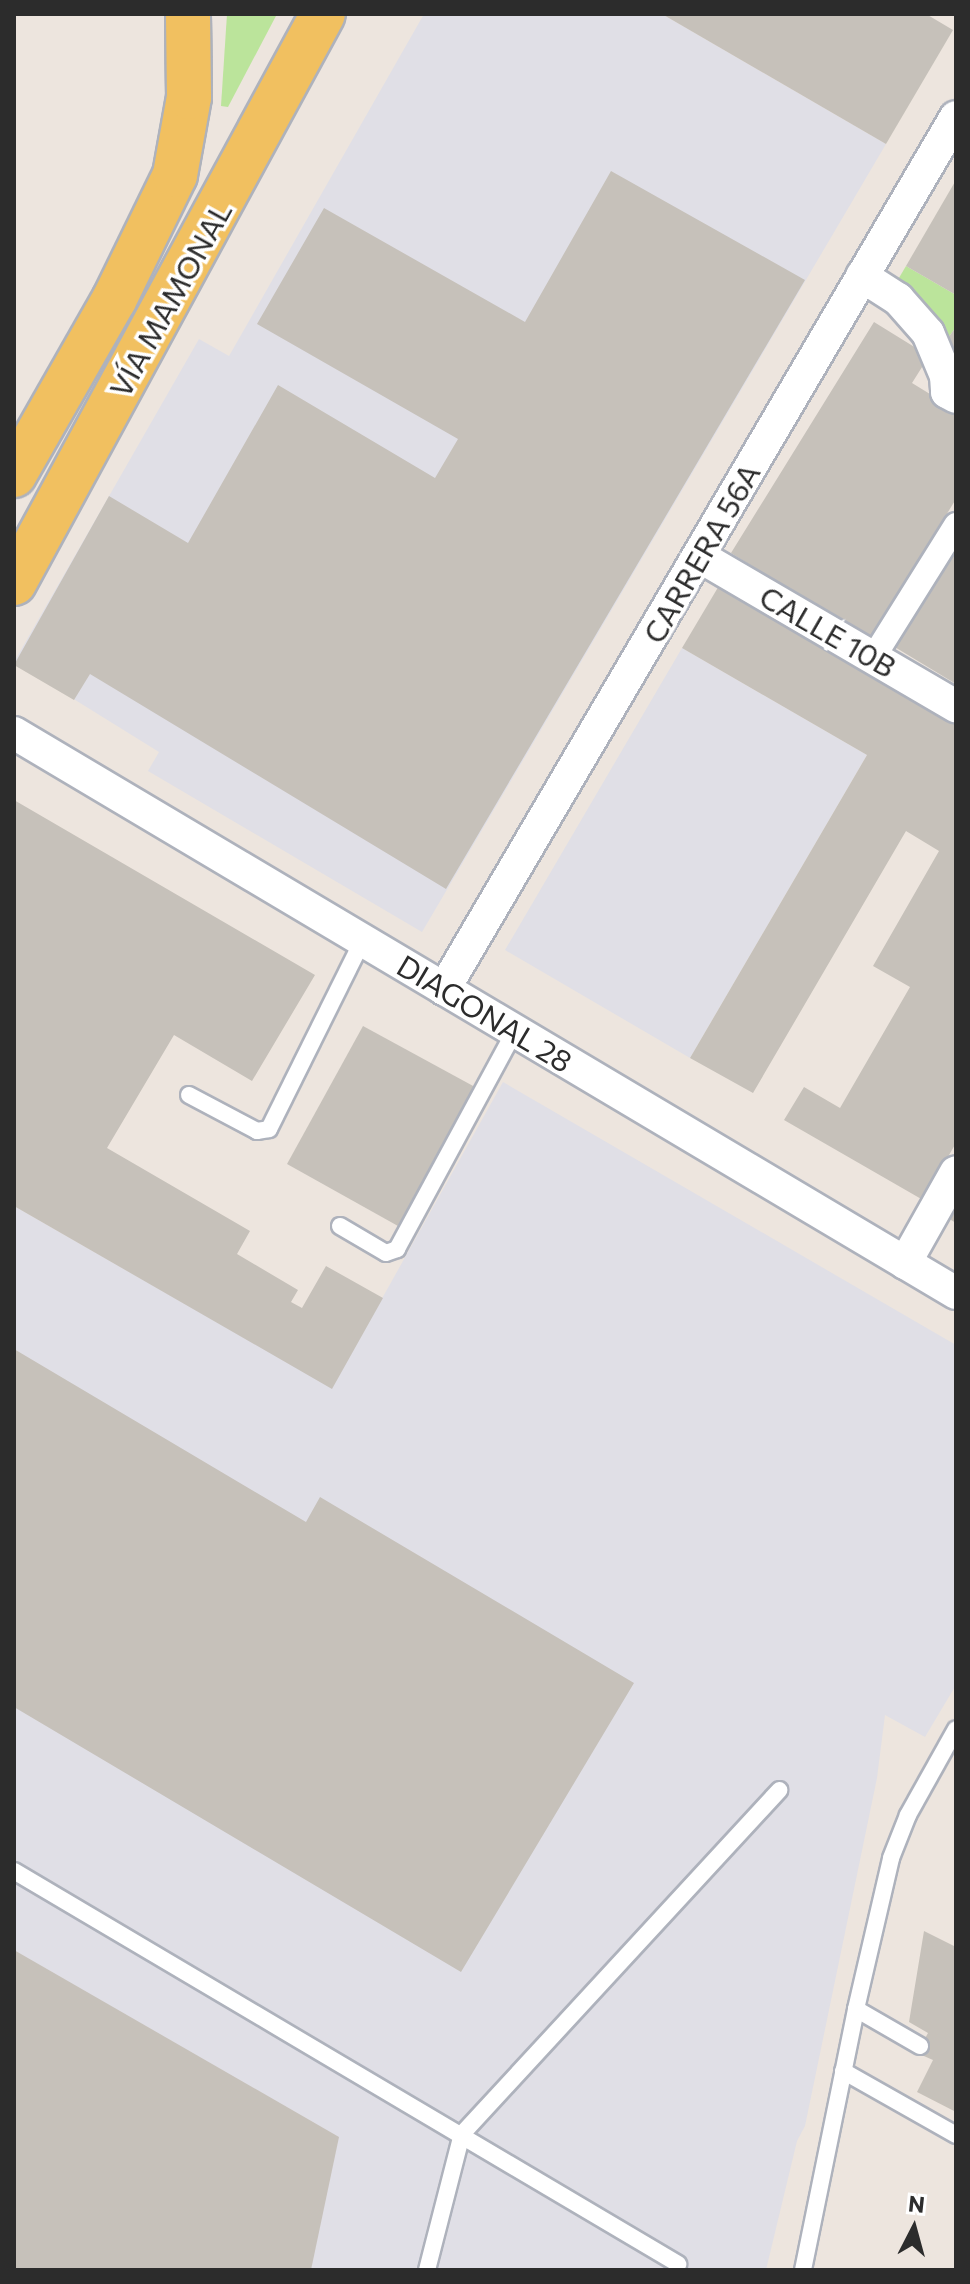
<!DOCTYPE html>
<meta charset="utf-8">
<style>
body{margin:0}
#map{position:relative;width:970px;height:2284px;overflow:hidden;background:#ede5de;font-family:Commissioner,sans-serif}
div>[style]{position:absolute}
.industrial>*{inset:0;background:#e0dfe6}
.green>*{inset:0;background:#bbe49b}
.building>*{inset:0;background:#c6c1ba}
.roads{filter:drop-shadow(2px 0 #aeb2bc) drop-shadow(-2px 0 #aeb2bc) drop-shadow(0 2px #aeb2bc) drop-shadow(0 -2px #aeb2bc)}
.service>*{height:16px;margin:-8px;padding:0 8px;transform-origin:8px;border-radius:8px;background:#fff}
.pedestrian>*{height:24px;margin:-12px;padding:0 12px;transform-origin:12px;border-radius:12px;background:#fff}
.minor>*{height:32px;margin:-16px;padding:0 16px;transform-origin:16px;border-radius:16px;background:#fff}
.primary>*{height:44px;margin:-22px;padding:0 22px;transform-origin:22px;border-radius:22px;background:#f1c060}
span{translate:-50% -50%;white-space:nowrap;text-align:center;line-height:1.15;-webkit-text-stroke:7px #fff;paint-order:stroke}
.street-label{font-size:30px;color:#2c2c2c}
.frame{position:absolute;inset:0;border:16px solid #2c2c2c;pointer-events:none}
.north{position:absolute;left:874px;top:2188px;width:80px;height:80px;-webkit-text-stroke:6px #fff;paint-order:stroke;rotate:6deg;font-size:22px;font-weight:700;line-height:32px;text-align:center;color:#2c2c2c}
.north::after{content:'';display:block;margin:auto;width:28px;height:36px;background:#2c2c2c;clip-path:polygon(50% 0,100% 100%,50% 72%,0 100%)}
</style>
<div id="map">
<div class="industrial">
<i style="clip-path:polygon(424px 14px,662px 14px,886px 144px,422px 932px,148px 771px,159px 752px,14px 662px,199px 339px,229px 356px)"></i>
<i style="clip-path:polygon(682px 648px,867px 755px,690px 1058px,505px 950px)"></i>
<i style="clip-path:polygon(503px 1082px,956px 1345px,956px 1685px,925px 1737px,885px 1715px,877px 1778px,805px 2126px,797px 2141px,766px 2270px,14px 2270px,14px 1206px,332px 1388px)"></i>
</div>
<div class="green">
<i style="clip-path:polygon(227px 14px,277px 14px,228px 107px,221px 106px)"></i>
<i style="clip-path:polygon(906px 266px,956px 295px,956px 327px,948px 338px,896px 283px)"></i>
</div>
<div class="building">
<i style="clip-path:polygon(662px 14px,926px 14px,953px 30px,886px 144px)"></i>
<i style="clip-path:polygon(611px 171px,805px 280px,446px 889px,90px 674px,74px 700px,14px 665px,109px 496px,188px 543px,278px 385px,435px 478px,458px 439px,257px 324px,324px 208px,525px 322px)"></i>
<i style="clip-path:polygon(956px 180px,956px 295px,906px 266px)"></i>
<i style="clip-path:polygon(874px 322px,929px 356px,912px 383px,956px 410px,956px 499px,870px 639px,731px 553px)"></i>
<i style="clip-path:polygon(956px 327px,956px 360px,955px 360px,948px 338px)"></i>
<i style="clip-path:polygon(956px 544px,956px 684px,893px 646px)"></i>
<i style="clip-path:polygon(720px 584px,956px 721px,956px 1143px,923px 1200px,784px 1120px,804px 1087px,840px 1108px,910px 987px,873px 966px,939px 851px,906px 831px,753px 1093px,690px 1058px,867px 755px,682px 648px)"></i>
<i style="clip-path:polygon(14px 800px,315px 975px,252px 1081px,174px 1035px,107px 1148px,250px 1231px,237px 1254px,298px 1290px,291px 1302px,302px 1308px,326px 1266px,383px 1298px,332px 1389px,14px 1206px)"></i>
<i style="clip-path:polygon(363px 1026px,475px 1087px,398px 1226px,287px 1164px)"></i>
<i style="clip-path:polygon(956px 1200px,956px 1223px,946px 1217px)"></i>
<i style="clip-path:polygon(14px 1349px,306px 1522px,320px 1497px,634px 1683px,461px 1972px,14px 1707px)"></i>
<i style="clip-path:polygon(924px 1931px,956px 1947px,956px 2112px,917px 2092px,933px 2060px,917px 2053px,928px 2033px,909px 2022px)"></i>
<i style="clip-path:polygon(14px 1950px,339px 2137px,311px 2270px,14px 2270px)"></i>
</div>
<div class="roads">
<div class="service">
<i style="left:189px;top:1095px;width:77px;rotate:27.9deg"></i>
<i style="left:257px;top:1131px;width:12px;rotate:-9deg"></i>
<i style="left:269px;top:1129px;width:211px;rotate:-63.6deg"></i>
<i style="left:340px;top:1226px;width:53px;rotate:30.4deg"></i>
<i style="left:386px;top:1253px;width:12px;rotate:-20deg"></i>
<i style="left:397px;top:1249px;width:248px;rotate:-61.6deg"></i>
<i style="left:14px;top:1871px;width:772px;rotate:30.62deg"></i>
<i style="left:856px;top:2009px;width:74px;rotate:30deg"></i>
<i style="left:843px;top:2071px;width:130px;rotate:29.5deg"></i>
<i style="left:427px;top:2270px;width:140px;rotate:-75.6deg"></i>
<i style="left:462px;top:2134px;width:468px;rotate:-47.3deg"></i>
<i style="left:803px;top:2270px;width:266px;rotate:-78.5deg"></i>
<i style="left:856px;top:2009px;width:155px;rotate:-76.9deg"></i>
<i style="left:891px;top:1858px;width:46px;rotate:-68.4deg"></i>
<i style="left:908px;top:1815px;width:98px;rotate:-60.8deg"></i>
</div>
<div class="pedestrian">
<i style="left:873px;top:658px;width:157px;rotate:-58deg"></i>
</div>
<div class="minor">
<i style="left:862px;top:276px;width:43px;rotate:32.6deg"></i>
<i style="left:898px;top:299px;width:45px;rotate:48.6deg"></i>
<i style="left:928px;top:333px;width:47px;rotate:67.3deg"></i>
<i style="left:946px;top:376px;width:16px;rotate:86deg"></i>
<i style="left:947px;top:392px;width:10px;rotate:29deg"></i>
<i style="left:699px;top:556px;width:298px;rotate:30.3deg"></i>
<i style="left:14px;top:733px;width:1096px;rotate:30.73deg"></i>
<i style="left:444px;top:989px;width:1011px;rotate:-59.58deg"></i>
<i style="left:905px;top:1263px;width:104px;rotate:-60.7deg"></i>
</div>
<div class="primary">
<i style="left:14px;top:475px;width:202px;rotate:-60.3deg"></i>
<i style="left:114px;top:300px;width:139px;rotate:-64deg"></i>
<i style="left:175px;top:175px;width:79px;rotate:-79.8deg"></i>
<i style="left:189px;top:97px;width:83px;rotate:-90.7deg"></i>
<i style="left:14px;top:583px;width:647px;rotate:-61.5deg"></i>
</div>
</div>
<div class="street-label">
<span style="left:170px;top:299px;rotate:-61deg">VÍA MAMONAL</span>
<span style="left:701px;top:553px;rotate:-60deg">CARRERA 56A</span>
<span style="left:828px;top:631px;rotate:30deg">CALLE 10B</span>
<span style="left:485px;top:1013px;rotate:31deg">DIAGONAL 28</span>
</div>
<div class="frame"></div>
<div class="north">N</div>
</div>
